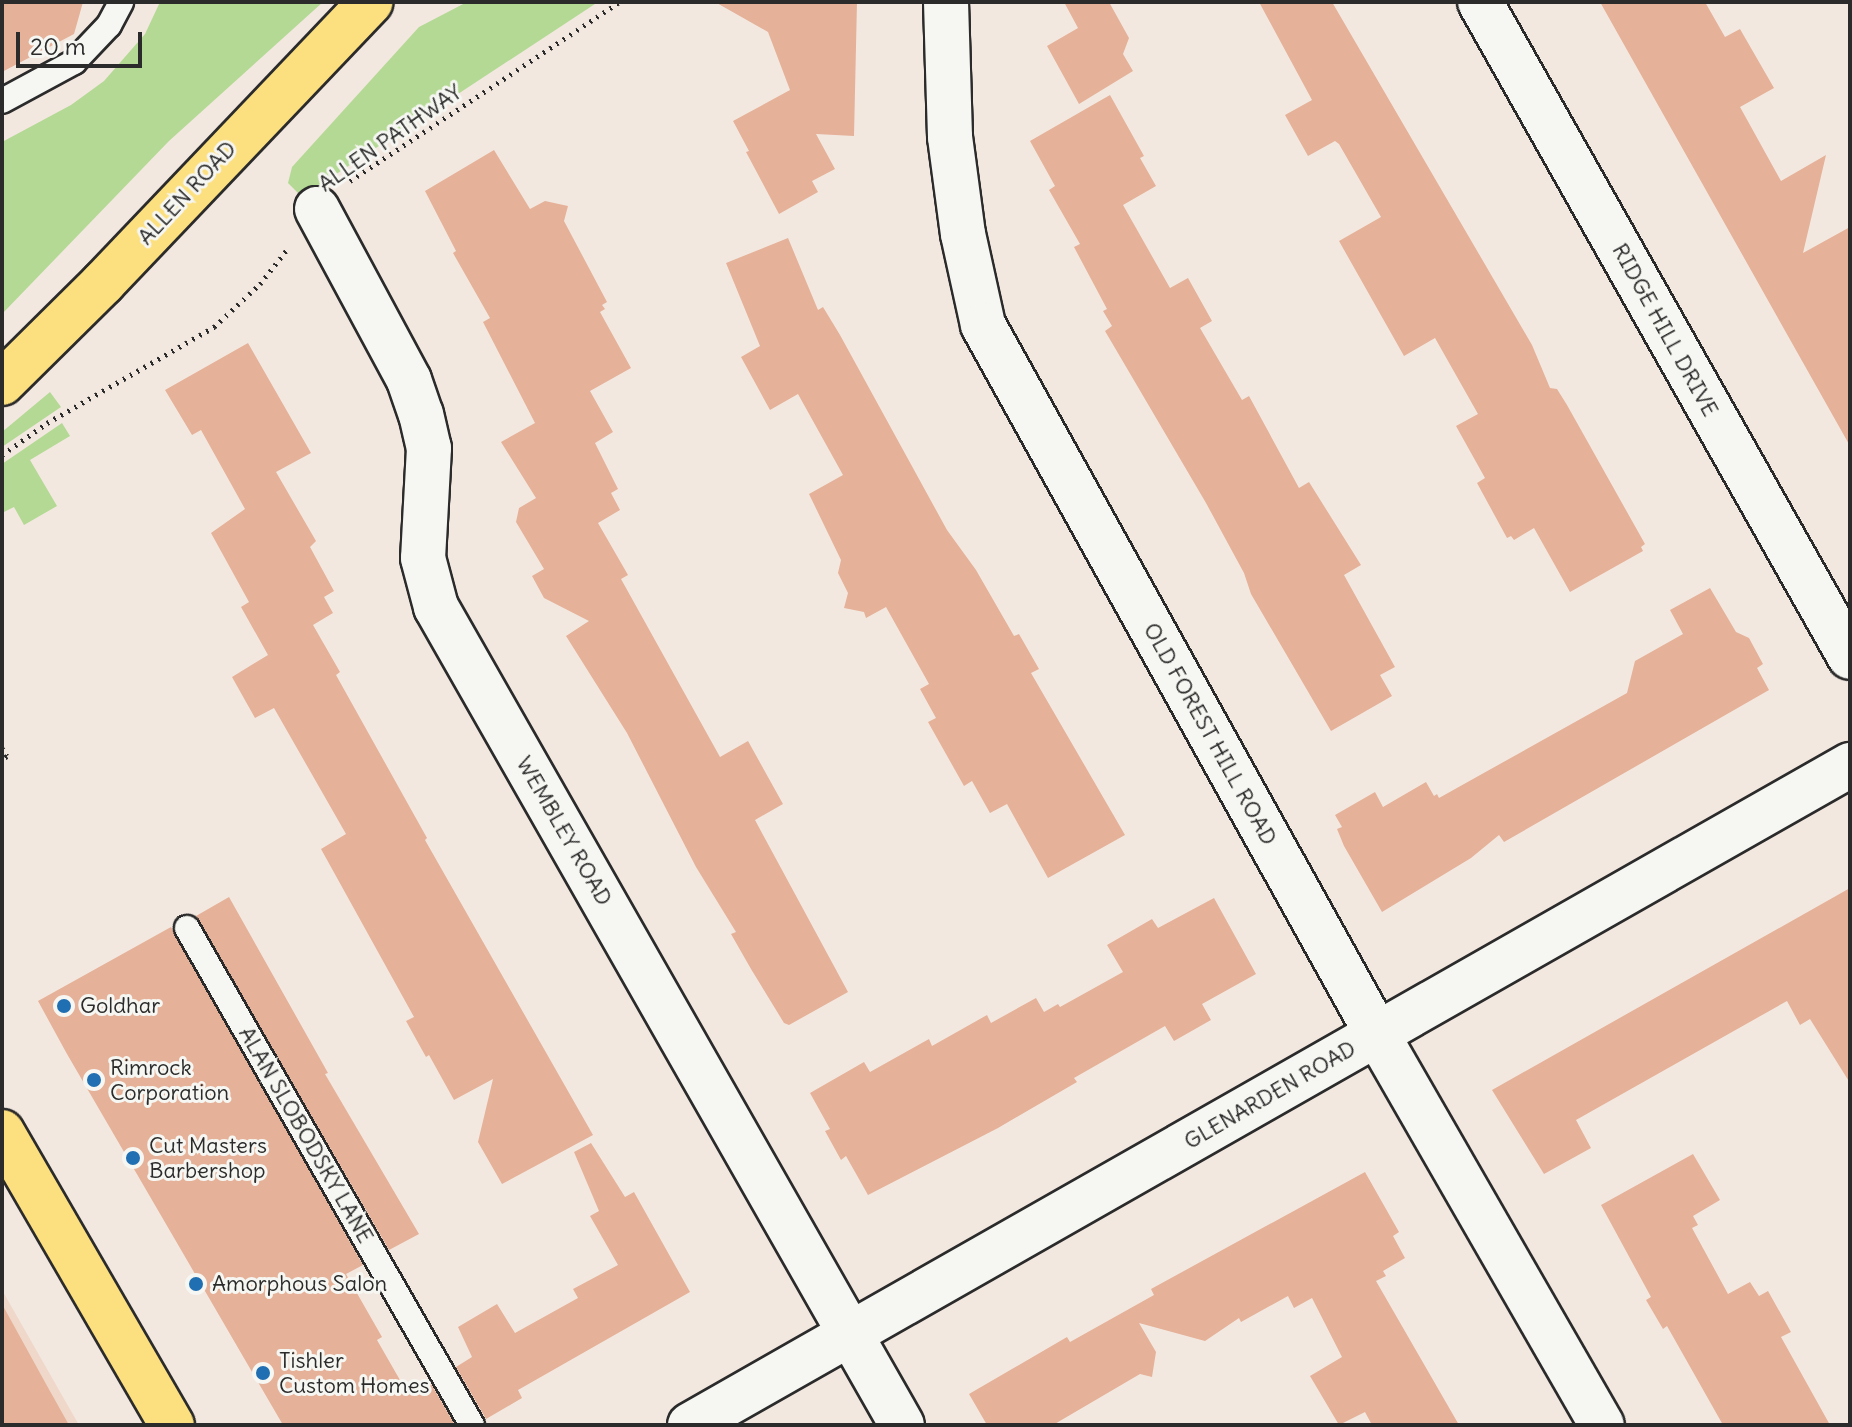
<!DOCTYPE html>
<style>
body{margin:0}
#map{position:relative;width:1852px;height:1427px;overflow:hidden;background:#f3e8e0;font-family:Delius,sans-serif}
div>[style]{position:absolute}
.built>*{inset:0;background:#efd8ca}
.green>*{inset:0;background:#b4d994}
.building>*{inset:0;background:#e5b198}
.path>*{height:5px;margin-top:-2.5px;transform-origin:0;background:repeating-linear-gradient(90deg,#2b2b2b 0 2px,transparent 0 8px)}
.roads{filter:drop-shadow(2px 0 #2b2b2b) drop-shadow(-2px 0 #2b2b2b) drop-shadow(0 2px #2b2b2b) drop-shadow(0 -2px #2b2b2b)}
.service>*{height:24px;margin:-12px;padding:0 12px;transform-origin:12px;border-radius:12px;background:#f6f6f2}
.minor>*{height:44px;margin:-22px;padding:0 22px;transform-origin:22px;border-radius:22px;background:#f6f6f2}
.primary>*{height:44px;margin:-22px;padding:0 22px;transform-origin:22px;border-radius:22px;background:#fce080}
.motorway>*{height:44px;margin:-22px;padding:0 22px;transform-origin:22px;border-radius:22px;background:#fce080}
.dots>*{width:22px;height:22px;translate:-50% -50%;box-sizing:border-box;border:4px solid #f6f6f2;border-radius:50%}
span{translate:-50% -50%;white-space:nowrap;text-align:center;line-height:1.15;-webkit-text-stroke:6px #f6f6f2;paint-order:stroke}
.street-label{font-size:22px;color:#2b2b2b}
.poi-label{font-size:22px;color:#2b2b2b}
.left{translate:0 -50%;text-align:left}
.frame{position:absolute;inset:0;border:4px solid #2b2b2b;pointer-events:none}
.scale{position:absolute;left:16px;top:32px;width:126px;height:36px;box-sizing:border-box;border:4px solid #2b2b2b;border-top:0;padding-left:10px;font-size:24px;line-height:28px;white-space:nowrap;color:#2b2b2b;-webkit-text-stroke:6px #f6f6f2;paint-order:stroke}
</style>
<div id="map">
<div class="built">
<i style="clip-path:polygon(2px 1290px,79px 1425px,2px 1425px)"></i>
</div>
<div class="green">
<i style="clip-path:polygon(160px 2px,323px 2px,169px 141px,2px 314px,2px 142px,71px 105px,104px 81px,145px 34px)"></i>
<i style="clip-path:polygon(467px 2px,598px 2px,312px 190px,299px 194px,288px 183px,292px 167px,419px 27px)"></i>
<i style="clip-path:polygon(50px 392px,61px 407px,2px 447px,2px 432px)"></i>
<i style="clip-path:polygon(62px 423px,70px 436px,30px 460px,57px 506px,24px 525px,14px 507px,2px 513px,2px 464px)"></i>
</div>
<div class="building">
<i style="clip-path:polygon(2px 2px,83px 2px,74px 34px,2px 72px)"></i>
<i style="clip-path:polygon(715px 2px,857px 2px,854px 136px,816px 134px,835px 169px,812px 181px,818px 192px,779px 214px,746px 152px,749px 151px,733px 121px,790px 90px,768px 32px)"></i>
<i style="clip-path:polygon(1064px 2px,1109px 2px,1129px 38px,1123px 54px,1133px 71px,1079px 104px,1047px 46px,1078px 28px)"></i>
<i style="clip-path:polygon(1259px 2px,1332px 2px,1532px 345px,1550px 388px,1557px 389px,1567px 405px,1645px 544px,1641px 547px,1643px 551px,1570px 592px,1534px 528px,1514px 540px,1511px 536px,1507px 538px,1477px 483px,1485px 478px,1456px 426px,1478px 414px,1435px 338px,1404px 356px,1339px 241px,1381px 217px,1339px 144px,1335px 141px,1308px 156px,1285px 115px,1312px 100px)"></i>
<i style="clip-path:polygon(1600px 2px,1705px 2px,1725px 37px,1740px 29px,1774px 88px,1740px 107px,1781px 181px,1826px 155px,1803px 253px,1850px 227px,1850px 446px)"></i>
<i style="clip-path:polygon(1110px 95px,1144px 156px,1140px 158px,1156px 186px,1123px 205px,1170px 288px,1188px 278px,1212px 321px,1200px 328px,1242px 400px,1249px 396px,1299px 488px,1309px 482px,1361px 565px,1344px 575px,1395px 667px,1380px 675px,1392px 696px,1331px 731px,1251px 594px,1244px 573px,1206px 503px,1105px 331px,1112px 326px,1103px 311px,1107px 309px,1074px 247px,1080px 244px,1049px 190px,1055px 186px,1030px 141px)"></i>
<i style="clip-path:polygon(494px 150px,530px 209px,545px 201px,568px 206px,564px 221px,607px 302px,602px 305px,605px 309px,600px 312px,631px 368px,590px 391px,613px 432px,595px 443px,618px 489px,611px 493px,620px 510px,598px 523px,628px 575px,621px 579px,720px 757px,748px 741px,783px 804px,755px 820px,848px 992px,789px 1025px,784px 1023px,751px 969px,731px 934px,736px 932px,696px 867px,627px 733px,566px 636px,589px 621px,544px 598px,532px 576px,544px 569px,516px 522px,519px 508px,536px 498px,501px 442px,535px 423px,483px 322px,490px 318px,453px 253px,456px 251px,425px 191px)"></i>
<i style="clip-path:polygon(788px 238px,818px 310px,823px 307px,840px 335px,947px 530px,976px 570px,1014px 636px,1019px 634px,1039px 669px,1031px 673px,1125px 835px,1048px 878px,1007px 804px,990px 813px,972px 781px,964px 786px,928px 722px,936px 718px,920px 689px,929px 684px,886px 607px,866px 618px,864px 612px,844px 608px,848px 593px,838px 573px,841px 560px,809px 494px,843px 475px,798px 394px,770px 410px,741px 357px,760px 346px,726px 263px)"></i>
<i style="clip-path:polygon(248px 343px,311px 453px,276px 472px,316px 541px,310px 547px,334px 591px,324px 597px,333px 613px,313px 625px,340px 672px,336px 675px,427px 838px,425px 840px,593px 1135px,502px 1184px,478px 1142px,493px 1079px,454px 1100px,429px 1055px,426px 1057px,406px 1021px,414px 1017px,321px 849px,346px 834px,274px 708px,255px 718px,232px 677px,268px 655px,241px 607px,249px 602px,211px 533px,245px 509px,201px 430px,192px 435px,165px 390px)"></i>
<i style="clip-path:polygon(1710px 588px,1736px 632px,1749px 638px,1763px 664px,1757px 668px,1769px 690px,1504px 842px,1499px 835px,1471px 858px,1382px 912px,1344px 846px,1337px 829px,1342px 827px,1335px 815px,1375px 792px,1383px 807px,1426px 782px,1434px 796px,1437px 794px,1439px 798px,1627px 693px,1635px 661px,1683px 634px,1670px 610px)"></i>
<i style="clip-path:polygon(1850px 888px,1850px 1083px,1810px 1019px,1800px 1025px,1787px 1001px,1576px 1120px,1591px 1148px,1544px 1174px,1492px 1090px)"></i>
<i style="clip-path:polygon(229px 897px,328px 1073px,325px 1074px,419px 1234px,389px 1250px,196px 916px)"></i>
<i style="clip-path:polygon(1214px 898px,1256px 974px,1202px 1004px,1211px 1020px,1174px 1041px,1165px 1026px,1074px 1078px,1077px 1082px,998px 1128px,868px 1195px,846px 1156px,841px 1160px,825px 1131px,830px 1129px,810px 1093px,864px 1062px,870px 1072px,929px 1039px,932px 1046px,987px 1015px,991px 1023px,1036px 998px,1044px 1012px,1058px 1004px,1060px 1007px,1123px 972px,1107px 945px,1152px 919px,1158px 928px)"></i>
<i style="clip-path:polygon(171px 927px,363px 1265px,346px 1274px,382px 1337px,377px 1340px,408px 1394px,430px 1382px,455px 1425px,283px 1425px,67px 1054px,38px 1001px)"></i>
<i style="clip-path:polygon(591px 1143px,625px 1197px,634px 1192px,690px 1292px,518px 1390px,522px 1398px,486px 1419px,456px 1367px,472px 1357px,458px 1327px,497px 1304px,515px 1333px,578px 1298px,573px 1289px,618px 1265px,590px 1216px,599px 1211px,574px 1152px)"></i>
<i style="clip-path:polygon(1693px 1154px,1720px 1200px,1693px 1216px,1698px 1225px,1692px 1228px,1728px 1294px,1750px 1282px,1759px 1296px,1768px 1291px,1791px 1332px,1781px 1337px,1830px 1425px,1723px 1425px,1667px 1326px,1663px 1329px,1646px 1300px,1651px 1297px,1601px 1205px)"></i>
<i style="clip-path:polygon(1365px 1172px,1399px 1232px,1393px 1236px,1405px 1258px,1383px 1271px,1386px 1276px,1376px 1281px,1459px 1425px,1372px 1425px,1365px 1412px,1339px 1425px,1310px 1376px,1342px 1357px,1312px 1298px,1294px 1308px,1288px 1296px,1241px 1322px,1239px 1318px,1205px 1341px,1139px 1323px,1156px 1352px,1152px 1377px,1140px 1374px,1053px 1425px,987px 1425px,969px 1394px,1067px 1337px,1070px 1342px,1154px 1295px,1151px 1289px)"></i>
<i style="clip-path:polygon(2px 1304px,46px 1384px,69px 1425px,2px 1425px)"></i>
</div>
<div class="path">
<i style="left:350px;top:181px;width:323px;rotate:-33.6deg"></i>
<i style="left:2px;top:455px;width:55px;rotate:-35.4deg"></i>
<i style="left:47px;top:423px;width:193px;rotate:-29.9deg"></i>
<i style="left:214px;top:327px;width:63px;rotate:-43.1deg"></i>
<i style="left:260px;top:284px;width:47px;rotate:-51.9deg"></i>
<i style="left:2px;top:748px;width:9px;rotate:58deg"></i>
<i style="left:7px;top:756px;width:6px;rotate:149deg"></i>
</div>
<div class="roads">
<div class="service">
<i style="left:2px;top:101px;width:82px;rotate:-28.4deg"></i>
<i style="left:74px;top:62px;width:51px;rotate:-46.6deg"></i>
<i style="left:109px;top:25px;width:26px;rotate:-62deg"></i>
<i style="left:187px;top:928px;width:573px;rotate:60.17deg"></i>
</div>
<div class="minor">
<i style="left:946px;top:2px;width:135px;rotate:88.3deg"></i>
<i style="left:950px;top:137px;width:98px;rotate:82.4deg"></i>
<i style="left:963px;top:234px;width:93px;rotate:77.6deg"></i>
<i style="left:983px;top:325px;width:811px;rotate:60.94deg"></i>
<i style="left:1377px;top:1034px;width:451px;rotate:60.1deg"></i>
<i style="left:1480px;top:2px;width:752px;rotate:60.54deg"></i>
<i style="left:317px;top:209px;width:194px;rotate:61.7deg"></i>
<i style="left:409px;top:380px;width:36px;rotate:71deg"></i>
<i style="left:421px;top:414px;width:35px;rotate:77deg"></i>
<i style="left:429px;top:448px;width:110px;rotate:93.1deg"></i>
<i style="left:423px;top:558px;width:51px;rotate:75.1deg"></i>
<i style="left:436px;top:607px;width:941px;rotate:60.33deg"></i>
<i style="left:690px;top:1425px;width:1335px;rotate:-29.64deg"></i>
</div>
<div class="primary">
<i style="left:2px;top:1132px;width:339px;rotate:59.9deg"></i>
</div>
<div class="motorway">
<i style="left:2px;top:383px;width:142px;rotate:-44.7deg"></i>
<i style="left:103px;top:283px;width:388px;rotate:-46.4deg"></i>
</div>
</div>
<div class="dots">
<i style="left:64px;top:1006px;background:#1f6fb2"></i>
<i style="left:94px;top:1080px;background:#1f6fb2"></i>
<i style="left:133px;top:1158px;background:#1f6fb2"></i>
<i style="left:196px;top:1284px;background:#1f6fb2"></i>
<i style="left:263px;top:1373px;background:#1f6fb2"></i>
</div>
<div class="street-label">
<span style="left:390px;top:138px;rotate:-35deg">ALLEN PATHWAY</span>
<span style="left:187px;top:193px;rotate:-47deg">ALLEN ROAD</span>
<span style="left:1665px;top:330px;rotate:61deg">RIDGE HILL DRIVE</span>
<span style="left:1210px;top:734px;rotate:61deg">OLD FOREST HILL ROAD</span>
<span style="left:564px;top:831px;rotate:60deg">WEMBLEY ROAD</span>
<span style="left:1270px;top:1095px;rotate:-30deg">GLENARDEN ROAD</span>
<span style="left:306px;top:1135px;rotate:60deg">ALAN SLOBODSKY LANE</span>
</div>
<div class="poi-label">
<span class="left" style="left:80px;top:1006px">Goldhar</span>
<span class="left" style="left:110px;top:1080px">Rimrock<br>Corporation</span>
<span class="left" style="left:149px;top:1158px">Cut Masters<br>Barbershop</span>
<span class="left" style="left:212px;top:1284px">Amorphous Salon</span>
<span class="left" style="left:279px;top:1373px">Tishler<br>Custom Homes</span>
</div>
<div class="frame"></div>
<div class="scale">20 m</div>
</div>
